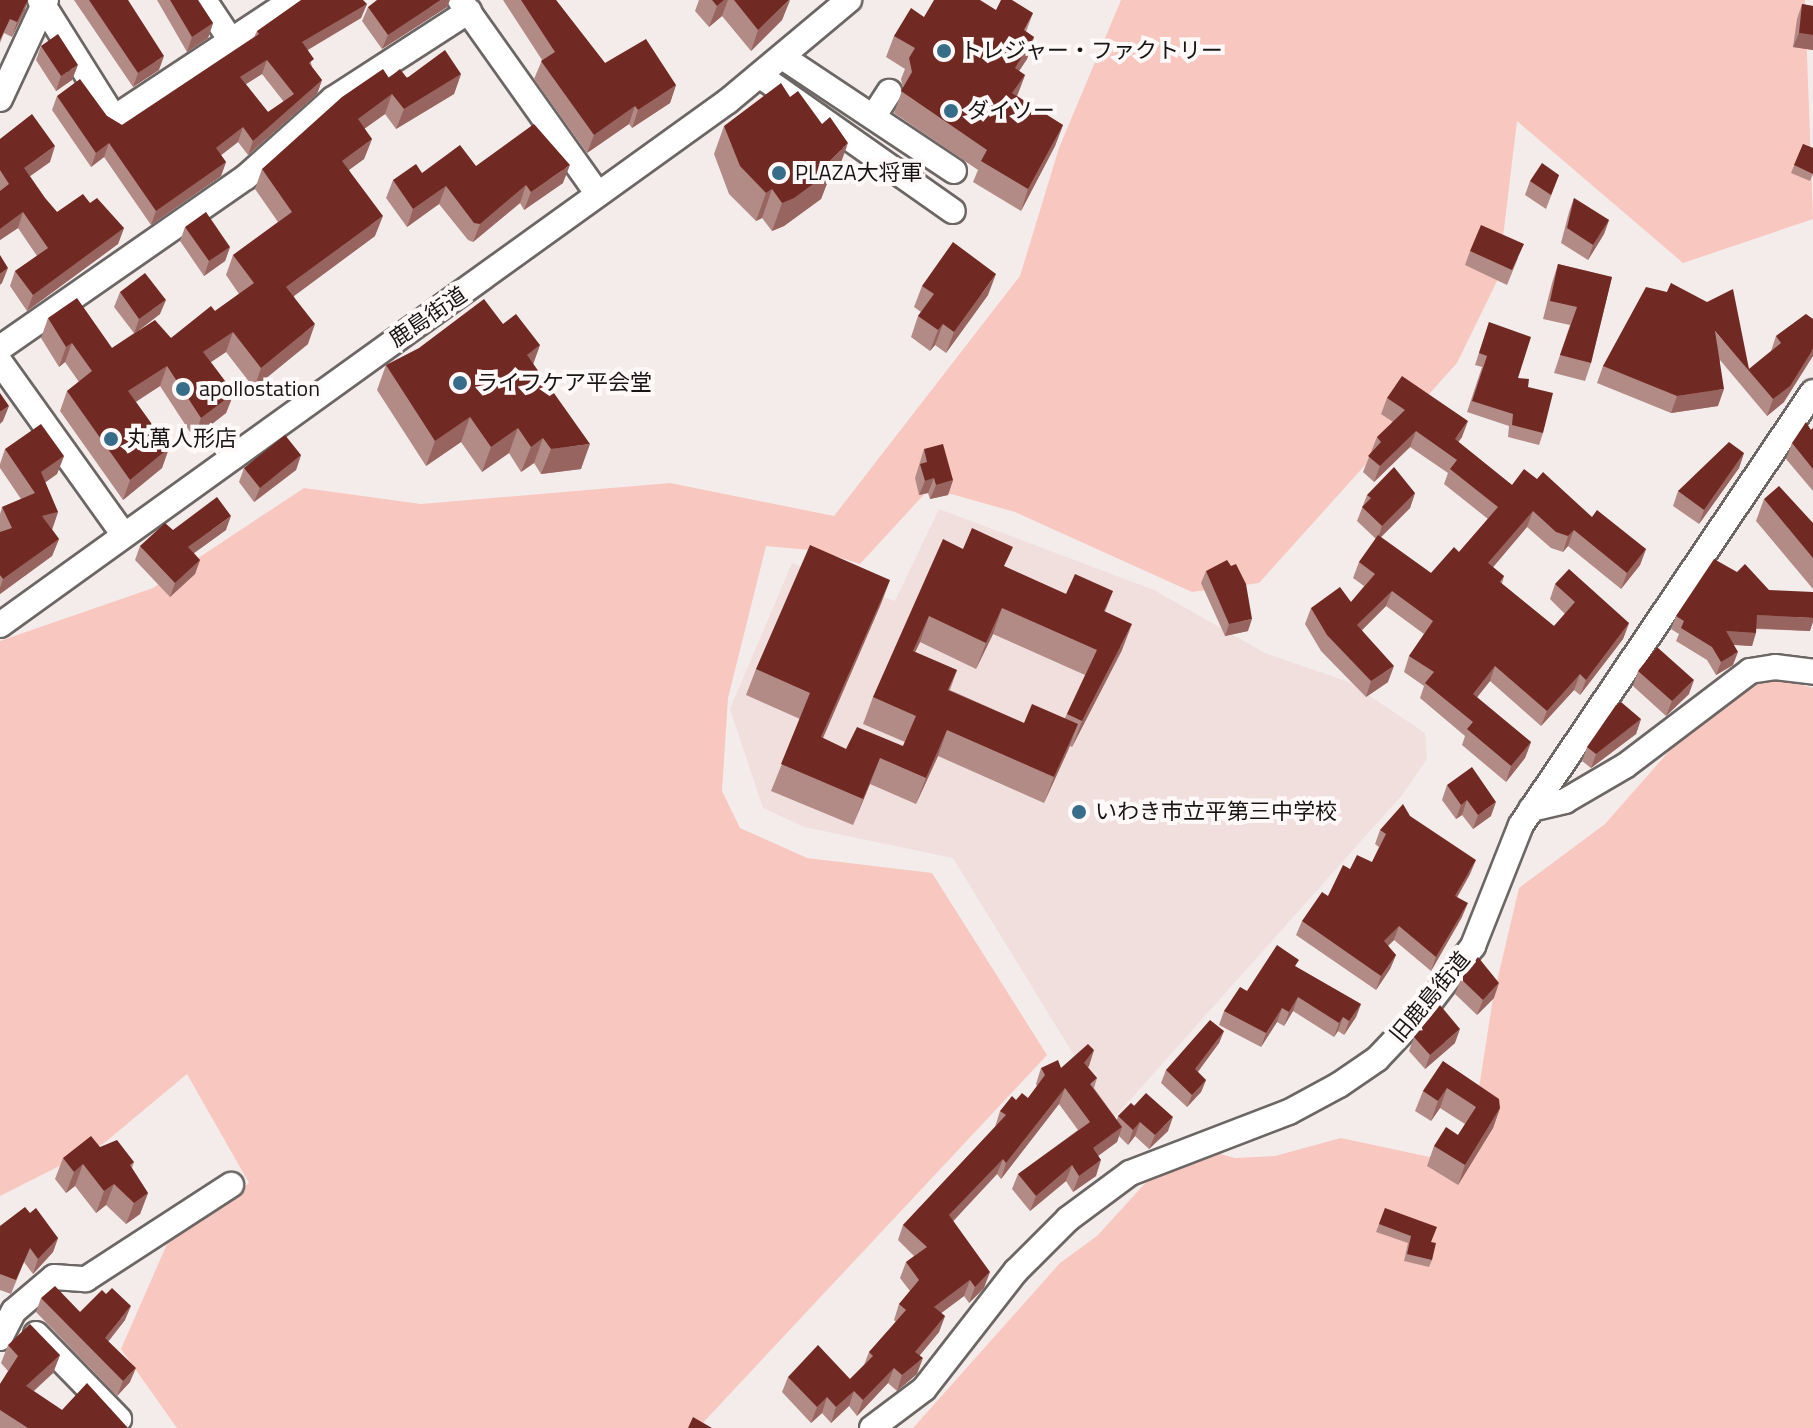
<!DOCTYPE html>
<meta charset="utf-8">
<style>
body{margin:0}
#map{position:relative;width:1813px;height:1428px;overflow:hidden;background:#f4eceb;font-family:"Titillium Web","Noto Sans JP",sans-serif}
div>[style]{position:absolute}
.built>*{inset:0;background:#f0dfdd}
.green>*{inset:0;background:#f8c7c0}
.roads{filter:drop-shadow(2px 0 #6c6665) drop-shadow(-2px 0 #6c6665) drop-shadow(0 2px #6c6665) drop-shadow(0 -2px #6c6665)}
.minor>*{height:24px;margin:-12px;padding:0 12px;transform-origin:12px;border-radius:12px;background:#fff}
.wall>*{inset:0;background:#b28b87}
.shaded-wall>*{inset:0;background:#98645f}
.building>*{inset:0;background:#712a23}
.dots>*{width:22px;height:22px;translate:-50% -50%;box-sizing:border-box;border:4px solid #fffaf9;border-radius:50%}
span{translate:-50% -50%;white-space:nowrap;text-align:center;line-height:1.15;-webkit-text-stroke:8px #fffaf9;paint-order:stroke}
.poi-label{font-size:22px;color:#181615}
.left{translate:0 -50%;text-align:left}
.street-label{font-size:22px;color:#181615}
</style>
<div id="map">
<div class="built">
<i style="clip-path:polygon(939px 509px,1154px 590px,1265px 653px,1349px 682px,1425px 733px,1427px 759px,1403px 794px,1113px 1119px,953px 858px,804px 827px,763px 808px,730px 709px,792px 563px,895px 601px)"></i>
</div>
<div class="green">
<i style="clip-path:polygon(1121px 0,1805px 0,1813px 219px,1683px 263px,1517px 121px,1498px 279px,1457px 363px,1259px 583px,1192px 592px,1015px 512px,930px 488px,860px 564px,820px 551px,766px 546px,728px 698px,722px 791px,740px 828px,807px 858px,932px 873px,1047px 1055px,698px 1428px,177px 1428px,121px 1349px,167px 1244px,249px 1183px,187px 1074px,103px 1144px,0 1196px,0 641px,153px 588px,304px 488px,421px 504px,670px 483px,834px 516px,1020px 276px,1059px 148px)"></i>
<i style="clip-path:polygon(1764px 674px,1813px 688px,1813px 1428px,913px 1428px,1060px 1263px,1097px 1236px,1170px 1156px,1202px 1149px,1235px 1158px,1275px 1156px,1341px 1138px,1467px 1165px,1493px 998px,1519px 888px,1605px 824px,1685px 733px)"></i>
</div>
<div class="roads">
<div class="minor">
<i style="left:40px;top:0;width:139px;rotate:57.9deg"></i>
<i style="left:114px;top:118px;width:214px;rotate:-33.5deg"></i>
<i style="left:204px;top:0;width:50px;rotate:56.3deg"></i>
<i style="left:460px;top:0;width:238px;rotate:54.6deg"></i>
<i style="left:784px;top:58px;width:204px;rotate:33.6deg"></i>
<i style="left:762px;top:77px;width:233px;rotate:35.1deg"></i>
<i style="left:0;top:99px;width:109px;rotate:-65.1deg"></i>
<i style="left:873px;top:117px;width:30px;rotate:-57deg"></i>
<i style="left:0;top:348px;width:300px;rotate:-34.8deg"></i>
<i style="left:246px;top:177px;width:117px;rotate:-41.9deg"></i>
<i style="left:333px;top:99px;width:162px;rotate:-32.9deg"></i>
<i style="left:0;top:362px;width:211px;rotate:54.4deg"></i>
<i style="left:0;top:625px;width:897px;rotate:-35.75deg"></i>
<i style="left:728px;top:101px;width:158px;rotate:-39.9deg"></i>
<i style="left:1531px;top:809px;width:35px;rotate:-13deg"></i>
<i style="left:1565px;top:801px;width:69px;rotate:-30.3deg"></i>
<i style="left:1625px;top:766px;width:157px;rotate:-37.2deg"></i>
<i style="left:1750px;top:671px;width:25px;rotate:-9deg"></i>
<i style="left:1775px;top:667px;width:38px;rotate:7deg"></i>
<i style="left:36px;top:1334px;width:119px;rotate:45.7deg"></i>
<i style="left:0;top:1338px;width:30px;rotate:-63deg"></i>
<i style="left:14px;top:1311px;width:52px;rotate:-40.4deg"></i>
<i style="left:54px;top:1277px;width:32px;rotate:4deg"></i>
<i style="left:86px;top:1279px;width:173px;rotate:-33deg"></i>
<i style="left:872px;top:1428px;width:65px;rotate:-36.9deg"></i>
<i style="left:924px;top:1389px;width:150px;rotate:-52.1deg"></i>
<i style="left:1016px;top:1271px;width:74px;rotate:-45deg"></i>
<i style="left:1068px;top:1219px;width:77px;rotate:-36.6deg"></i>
<i style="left:1130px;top:1173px;width:170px;rotate:-21deg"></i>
<i style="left:1289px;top:1112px;width:57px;rotate:-28.4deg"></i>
<i style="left:1339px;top:1085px;width:46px;rotate:-34.4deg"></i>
<i style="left:1377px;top:1059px;width:73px;rotate:-46.7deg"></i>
<i style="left:1427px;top:1006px;width:76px;rotate:-52.5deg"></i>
<i style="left:1473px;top:946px;width:130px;rotate:-68.4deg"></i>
<i style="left:1521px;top:825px;width:522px;rotate:-56.01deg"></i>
</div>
</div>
<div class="wall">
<i style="clip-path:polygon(0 0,25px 10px,12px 37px,4px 33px,0 43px)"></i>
<i style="clip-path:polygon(74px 0,128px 0,159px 70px,133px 87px)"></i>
<i style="clip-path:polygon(157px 0,198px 0,213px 23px,208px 38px,187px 52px)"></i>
<i style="clip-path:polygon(503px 0,556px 0,605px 63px,676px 85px,670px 103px,632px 128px,629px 124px,587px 153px,534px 79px,542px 60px)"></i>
<i style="clip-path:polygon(699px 0,790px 0,782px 20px,751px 51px,722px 16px,709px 27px,695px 11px)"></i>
<i style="clip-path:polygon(evenodd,367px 4px,361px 18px,308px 50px,312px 67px,322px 80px,317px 94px,248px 155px,238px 142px,221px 155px,226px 162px,221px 176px,151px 225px,104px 157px,91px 167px,52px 110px,57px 96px,107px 116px,122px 125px,254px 37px,257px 31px,367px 4px,262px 74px,284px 102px,268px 112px,246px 84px,262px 74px)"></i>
<i style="clip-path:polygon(1802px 4px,1813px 6px,1813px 50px,1793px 47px,1797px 19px)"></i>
<i style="clip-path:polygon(368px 7px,447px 7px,382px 49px,362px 21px)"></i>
<i style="clip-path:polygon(996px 10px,1033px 13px,1026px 32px,1034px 37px,1027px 59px,1019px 71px,1025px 75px,1017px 96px,1063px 125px,1055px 146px,1021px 211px,973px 182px,978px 170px,894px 113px,903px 88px,901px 79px,905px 69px,886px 57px,894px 36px,924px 17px)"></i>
<i style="clip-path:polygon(41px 46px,72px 80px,56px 91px,36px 60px)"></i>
<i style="clip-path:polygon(461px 74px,454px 94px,396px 129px,385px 114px,364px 129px,372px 139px,364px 159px,349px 170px,375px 236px,294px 296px,308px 344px,254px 388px,226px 352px,211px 362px,234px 393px,226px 413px,194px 438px,160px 386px,136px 402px,169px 448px,162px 468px,123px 500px,60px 411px,67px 391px,79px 382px,65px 362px,59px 367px,41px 338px,48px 318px,112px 348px,134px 333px,114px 307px,120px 292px,160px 314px,139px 330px,171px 338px,215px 311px,239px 294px,226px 275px,233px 255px,278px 222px,255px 189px,262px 169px,389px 78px)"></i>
<i style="clip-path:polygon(724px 126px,838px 171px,828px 181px,821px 199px,784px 226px,772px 231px,762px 218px,756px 221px,729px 194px,714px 154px)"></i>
<i style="clip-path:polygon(0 139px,50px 162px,30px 176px,45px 198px,57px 212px,90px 203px,124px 228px,118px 244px,27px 311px,10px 286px,15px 271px,37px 256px,18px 228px,0 240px)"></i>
<i style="clip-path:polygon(1803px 144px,1813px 148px,1813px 174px,1810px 181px,1791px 173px)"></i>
<i style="clip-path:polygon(476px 166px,563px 183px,524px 210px,520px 203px,473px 242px,468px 240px,439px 204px,407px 227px,386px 198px,393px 180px)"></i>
<i style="clip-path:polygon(1559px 175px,1546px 209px,1525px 195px,1530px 181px)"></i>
<i style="clip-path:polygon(1574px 198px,1609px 220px,1604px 234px,1588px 260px,1561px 243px,1569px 212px)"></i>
<i style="clip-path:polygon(185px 227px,230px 247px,225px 261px,204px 276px,180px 241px)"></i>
<i style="clip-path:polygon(1470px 251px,1518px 258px,1507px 285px,1465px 265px)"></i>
<i style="clip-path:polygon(1558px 264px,1612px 277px,1591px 363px,1585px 381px,1554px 373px,1570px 325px,1543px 319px,1552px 283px)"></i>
<i style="clip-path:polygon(1671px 283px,1749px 369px,1771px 351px,1776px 336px,1806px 314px,1784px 402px,1767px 416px,1720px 360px,1718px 406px,1671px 413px,1597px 383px,1603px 366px,1667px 292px)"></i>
<i style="clip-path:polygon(922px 286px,988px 295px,946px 353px,935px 345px,930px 351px,911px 337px,918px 316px,921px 312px,914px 307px)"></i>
<i style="clip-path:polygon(1489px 322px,1518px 378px,1528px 387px,1543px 433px,1539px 445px,1508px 437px,1509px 426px,1467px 412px,1482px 367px,1475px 365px)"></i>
<i style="clip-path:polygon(503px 324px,540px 345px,533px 364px,581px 469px,541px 474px,534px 463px,521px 472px,509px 453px,482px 472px,461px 442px,426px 466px,377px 390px,386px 365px)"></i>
<i style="clip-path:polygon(1387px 398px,1462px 437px,1458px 442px,1512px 485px,1537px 479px,1592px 517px,1646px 549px,1640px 565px,1621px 589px,1568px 546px,1563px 552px,1551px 548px,1527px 527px,1493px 567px,1504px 576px,1502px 584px,1554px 626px,1565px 614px,1550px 599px,1555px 584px,1629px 623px,1623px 639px,1580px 695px,1574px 690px,1541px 726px,1490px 681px,1477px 697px,1531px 742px,1525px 758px,1506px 782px,1462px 745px,1465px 736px,1420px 698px,1424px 686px,1404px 672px,1409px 656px,1424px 634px,1386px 606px,1362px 630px,1388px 682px,1366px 697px,1321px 651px,1305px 624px,1311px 608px,1351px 602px,1364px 586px,1353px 578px,1359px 562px,1376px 539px,1357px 521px,1367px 495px,1415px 493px,1410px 508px,1381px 537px,1431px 573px,1459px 552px,1488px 519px,1444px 484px,1448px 473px,1410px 447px,1374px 482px,1363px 472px,1377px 437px,1393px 422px,1381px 414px)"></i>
<i style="clip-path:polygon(1813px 428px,1813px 491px,1786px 459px,1792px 443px)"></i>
<i style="clip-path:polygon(5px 449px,64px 456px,57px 474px,45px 482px,58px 512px,52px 529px,59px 539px,52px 556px,0 594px,0 514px,2px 507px,21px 499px,0 468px,0 464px)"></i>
<i style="clip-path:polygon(924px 449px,953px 480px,948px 495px,930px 499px,928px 493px,919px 495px,915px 478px)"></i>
<i style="clip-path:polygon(1744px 453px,1739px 468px,1699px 524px,1673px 506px,1678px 491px)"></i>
<i style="clip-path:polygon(301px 455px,296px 470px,254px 502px,239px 482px,244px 468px)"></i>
<i style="clip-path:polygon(1764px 499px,1813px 523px,1813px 589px,1756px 521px)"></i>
<i style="clip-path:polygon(173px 530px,226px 530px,194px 553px,200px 560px,195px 574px,170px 597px,135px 560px,140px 546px)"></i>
<i style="clip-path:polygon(evenodd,963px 549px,1066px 594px,1113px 591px,1105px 612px,1122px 650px,1072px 747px,1070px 746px,1044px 803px,938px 756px,916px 804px,870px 784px,853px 825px,771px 791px,800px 719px,746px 695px,756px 669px,890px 580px,880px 606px,823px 738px,846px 749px,903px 746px,905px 742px,863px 724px,873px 697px,963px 549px,993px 634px,1085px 675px,1065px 718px,1024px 723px,950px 690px,957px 670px,915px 652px,920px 642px,976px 669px,993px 634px)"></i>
<i style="clip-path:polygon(1206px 571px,1248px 631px,1225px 636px,1201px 583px)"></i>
<i style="clip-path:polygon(1769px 590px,1810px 631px,1756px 629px,1752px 646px,1734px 645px,1733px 665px,1716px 675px,1707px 660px,1676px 641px,1679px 634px,1671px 629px,1676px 616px)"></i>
<i style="clip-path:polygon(1638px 671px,1689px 694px,1666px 716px,1633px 686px)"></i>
<i style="clip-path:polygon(1641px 719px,1636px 734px,1591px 768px,1582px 761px,1587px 747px)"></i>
<i style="clip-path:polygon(1447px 785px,1491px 816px,1473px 829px,1462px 815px,1456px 819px,1442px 800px)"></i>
<i style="clip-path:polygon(1410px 816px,1470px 874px,1457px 897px,1462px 917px,1431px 971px,1394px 940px,1388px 946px,1396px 955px,1390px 969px,1376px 990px,1296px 935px,1302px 921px,1328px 896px,1350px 869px,1372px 862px,1379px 847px,1375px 844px,1380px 830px)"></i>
<i style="clip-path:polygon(1296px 967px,1361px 1004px,1356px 1017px,1344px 1035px,1338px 1031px,1334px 1037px,1293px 1011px,1284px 1026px,1277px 1022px,1261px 1047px,1219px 1025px,1224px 1011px)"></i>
<i style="clip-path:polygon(1461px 979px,1494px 998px,1477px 1015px,1455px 994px)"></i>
<i style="clip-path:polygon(1224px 1031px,1219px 1043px,1198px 1072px,1206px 1080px,1201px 1092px,1187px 1107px,1161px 1083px,1166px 1070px)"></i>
<i style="clip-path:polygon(1414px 1037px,1455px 1043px,1425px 1069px,1409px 1051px)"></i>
<i style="clip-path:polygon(1094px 1050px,1088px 1067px,1097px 1078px,1094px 1088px,1117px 1120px,1118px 1116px,1131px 1103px,1168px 1131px,1149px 1149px,1135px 1136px,1128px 1145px,1119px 1136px,1117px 1142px,1098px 1156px,1096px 1176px,1073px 1192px,1066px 1181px,1030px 1211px,1012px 1189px,1018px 1174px,1078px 1130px,1059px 1104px,1001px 1179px,997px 1174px,953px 1221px,984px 1288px,969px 1303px,964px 1296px,941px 1313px,945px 1316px,939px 1332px,920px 1355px,917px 1374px,897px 1391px,888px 1383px,857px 1416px,849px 1406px,831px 1423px,822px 1413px,811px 1423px,782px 1392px,788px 1377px,850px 1379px,864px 1365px,869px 1352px,896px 1322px,894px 1320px,899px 1304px,910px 1291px,900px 1278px,906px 1262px,914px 1256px,898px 1240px,903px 1225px,995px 1127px,1000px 1111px,1016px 1100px,1028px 1098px,1037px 1086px,1036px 1084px,1041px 1068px,1061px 1068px)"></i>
<i style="clip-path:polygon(1443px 1061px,1500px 1108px,1493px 1128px,1458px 1185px,1427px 1166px,1434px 1146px,1458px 1135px,1465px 1124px,1440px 1108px,1431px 1121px,1415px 1111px,1423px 1091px)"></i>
<i style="clip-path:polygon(100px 1147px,134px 1162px,132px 1168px,148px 1193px,140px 1214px,126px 1224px,106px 1205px,96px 1213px,75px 1186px,66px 1193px,55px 1179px,63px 1158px)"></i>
<i style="clip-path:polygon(1385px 1208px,1431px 1242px,1432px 1260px,1429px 1267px,1404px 1261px,1408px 1243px,1376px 1232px)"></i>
<i style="clip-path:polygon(30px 1213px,58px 1238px,53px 1252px,33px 1274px,24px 1262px,11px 1294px,0 1290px,0 1226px)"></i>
<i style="clip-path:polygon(41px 1298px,80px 1312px,125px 1320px,108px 1342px,130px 1382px,117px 1396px,36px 1312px)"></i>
<i style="clip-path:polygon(8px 1345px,60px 1355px,53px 1373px,34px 1391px,62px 1410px,128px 1428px,0 1428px,0 1384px,8px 1371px,1px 1363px)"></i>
</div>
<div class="shaded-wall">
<i style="clip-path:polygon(28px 0,25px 10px,12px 37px,17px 22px)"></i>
<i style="clip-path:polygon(441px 0,450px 0,447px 7px,382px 49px,388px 35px)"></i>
<i style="clip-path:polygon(724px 0,728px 0,722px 16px,709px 27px,717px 6px)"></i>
<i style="clip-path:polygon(790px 0,782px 20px,751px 51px,758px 30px)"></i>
<i style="clip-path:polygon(367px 4px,361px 18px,297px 56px,302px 42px)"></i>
<i style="clip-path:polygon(213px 23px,208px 38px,187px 52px,192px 37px)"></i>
<i style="clip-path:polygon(1799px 33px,1813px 35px,1813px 50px,1793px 47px)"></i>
<i style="clip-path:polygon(1034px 37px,1027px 59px,1007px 89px,1015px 68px)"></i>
<i style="clip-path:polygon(164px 56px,159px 70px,133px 87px,138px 73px)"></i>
<i style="clip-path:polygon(267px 60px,262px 74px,235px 91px,240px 77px)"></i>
<i style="clip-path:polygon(78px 65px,72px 80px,56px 91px,61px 76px)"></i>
<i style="clip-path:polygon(461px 74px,454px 94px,396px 129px,404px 109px)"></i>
<i style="clip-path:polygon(1025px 75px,1017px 96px,1012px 93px)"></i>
<i style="clip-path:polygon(322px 80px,317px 94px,248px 155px,253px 141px)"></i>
<i style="clip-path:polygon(676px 85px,670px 103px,632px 128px,638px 110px)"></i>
<i style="clip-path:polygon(392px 94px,385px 114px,350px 139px,358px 119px)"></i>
<i style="clip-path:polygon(635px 106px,629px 124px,587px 153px,594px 135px)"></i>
<i style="clip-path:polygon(1063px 125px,1055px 146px,1021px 211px,1028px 189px)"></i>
<i style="clip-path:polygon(243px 127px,238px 142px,211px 163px,216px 148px)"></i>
<i style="clip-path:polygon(372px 139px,364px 159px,335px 180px,342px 161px)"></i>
<i style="clip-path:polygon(109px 143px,104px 157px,91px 167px,96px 153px)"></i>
<i style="clip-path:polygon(848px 143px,838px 171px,828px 181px,821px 199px,784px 226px,772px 231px,782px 203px,827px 164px)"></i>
<i style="clip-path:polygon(55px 146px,50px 162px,19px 184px,24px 168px)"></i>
<i style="clip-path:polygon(226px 162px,221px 176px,151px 225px,156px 211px)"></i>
<i style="clip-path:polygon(570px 165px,563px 183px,524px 210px,531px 192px)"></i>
<i style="clip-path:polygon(526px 185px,520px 203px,473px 242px,480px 224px)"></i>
<i style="clip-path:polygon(446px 186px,439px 204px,407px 227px,413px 209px)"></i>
<i style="clip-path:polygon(772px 189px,762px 218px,756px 221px,766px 193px)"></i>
<i style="clip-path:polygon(23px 212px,18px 228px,0 240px,0 229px)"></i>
<i style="clip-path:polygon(383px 216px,375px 236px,279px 307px,286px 287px)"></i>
<i style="clip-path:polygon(1609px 220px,1604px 234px,1588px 260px,1593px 245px)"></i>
<i style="clip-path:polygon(124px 228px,118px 244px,27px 311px,33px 295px)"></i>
<i style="clip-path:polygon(230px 247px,225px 261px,204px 276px,209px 261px)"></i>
<i style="clip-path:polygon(8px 268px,2px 283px,0 285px,0 274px)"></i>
<i style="clip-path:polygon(996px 274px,988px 295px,946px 353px,954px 332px)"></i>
<i style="clip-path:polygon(166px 300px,160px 314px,134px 334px,139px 319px)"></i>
<i style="clip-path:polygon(315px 324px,308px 344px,254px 388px,261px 368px)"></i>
<i style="clip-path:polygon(943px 324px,935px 345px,930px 351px,938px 330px)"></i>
<i style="clip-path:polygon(233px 332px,226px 352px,196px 372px,203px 352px)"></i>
<i style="clip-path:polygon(72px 343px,65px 362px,59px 367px,66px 347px)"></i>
<i style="clip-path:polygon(540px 345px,531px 370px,527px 355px)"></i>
<i style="clip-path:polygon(1813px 349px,1813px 356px,1784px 402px,1767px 416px,1773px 399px)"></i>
<i style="clip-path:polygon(167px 366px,160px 386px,121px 411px,128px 391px)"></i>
<i style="clip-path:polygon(1724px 389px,1718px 406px,1671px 413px,1677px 396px)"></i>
<i style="clip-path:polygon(234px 393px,226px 413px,194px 438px,201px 418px)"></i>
<i style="clip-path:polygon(9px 406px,3px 421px,0 424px,0 412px)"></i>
<i style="clip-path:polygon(470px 417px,461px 442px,426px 466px,435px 441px)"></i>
<i style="clip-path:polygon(1468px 421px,1462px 437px,1449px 455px,1455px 439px)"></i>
<i style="clip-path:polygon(518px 428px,509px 453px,482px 472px,491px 447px)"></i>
<i style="clip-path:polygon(1416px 431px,1410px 447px,1374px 482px,1380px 466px)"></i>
<i style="clip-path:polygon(543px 438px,534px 463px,521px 472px,531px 447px)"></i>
<i style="clip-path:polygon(590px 444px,581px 469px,541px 474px,551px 449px)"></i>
<i style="clip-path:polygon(169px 448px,162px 468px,123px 500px,130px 480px)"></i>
<i style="clip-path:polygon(1744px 453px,1739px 468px,1699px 524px,1704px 510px)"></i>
<i style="clip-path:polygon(301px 455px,296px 470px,254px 502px,260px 488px)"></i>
<i style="clip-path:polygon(64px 456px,57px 474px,35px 490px,41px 472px)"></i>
<i style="clip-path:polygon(934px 478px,928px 493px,919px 495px,925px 481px)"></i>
<i style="clip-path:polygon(953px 480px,948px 495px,930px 499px,936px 485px)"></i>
<i style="clip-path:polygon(1415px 493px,1410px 508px,1377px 541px,1382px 526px)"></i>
<i style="clip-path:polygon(1533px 511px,1527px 527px,1483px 579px,1488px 563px)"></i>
<i style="clip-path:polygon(58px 512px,52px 530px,42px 516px)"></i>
<i style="clip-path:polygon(231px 516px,226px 530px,183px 561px,188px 547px)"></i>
<i style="clip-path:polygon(1574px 530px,1568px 546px,1563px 552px,1568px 536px)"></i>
<i style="clip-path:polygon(59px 539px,52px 556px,0 594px,0 588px,3px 579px)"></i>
<i style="clip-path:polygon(1646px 549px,1640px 565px,1621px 589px,1627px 573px)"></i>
<i style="clip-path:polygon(200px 560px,195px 574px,170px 597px,175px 583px)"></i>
<i style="clip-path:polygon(890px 580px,880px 606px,812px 763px,821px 737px)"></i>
<i style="clip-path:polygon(1392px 591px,1386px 606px,1352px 640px,1357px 625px)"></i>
<i style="clip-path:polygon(1002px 608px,993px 634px,976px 669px,986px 643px)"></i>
<i style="clip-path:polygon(1757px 615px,1813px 618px,1813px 622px,1810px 631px,1752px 628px)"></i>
<i style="clip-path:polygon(929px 616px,920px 642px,903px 677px,913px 651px)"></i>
<i style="clip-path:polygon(1252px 619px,1248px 631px,1225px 636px,1229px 624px)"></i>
<i style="clip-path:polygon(1629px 623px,1623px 639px,1580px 695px,1586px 680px)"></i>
<i style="clip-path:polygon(1132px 624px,1122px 650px,1072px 747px,1082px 721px)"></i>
<i style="clip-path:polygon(1726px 631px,1756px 633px,1752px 646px,1721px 644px)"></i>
<i style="clip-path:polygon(1738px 652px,1733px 665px,1716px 675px,1721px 662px)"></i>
<i style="clip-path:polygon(1394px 666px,1388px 682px,1366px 697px,1371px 681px)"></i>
<i style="clip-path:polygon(1495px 666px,1490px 681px,1467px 710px,1473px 694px)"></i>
<i style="clip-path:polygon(1580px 674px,1574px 690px,1541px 726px,1547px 711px)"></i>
<i style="clip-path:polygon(1694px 680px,1689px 694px,1666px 716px,1672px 701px)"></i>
<i style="clip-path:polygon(1641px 719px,1636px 734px,1591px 768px,1596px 754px)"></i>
<i style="clip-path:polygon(1078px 724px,1068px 750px,1044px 803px,1054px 777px)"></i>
<i style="clip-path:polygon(947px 730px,938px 756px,916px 804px,926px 778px)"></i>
<i style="clip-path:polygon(1531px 742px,1525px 758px,1506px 782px,1511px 766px)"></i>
<i style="clip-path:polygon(880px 758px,870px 784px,853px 825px,863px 799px)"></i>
<i style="clip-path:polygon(1467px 800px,1462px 815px,1456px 819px,1461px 805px)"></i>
<i style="clip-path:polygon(1496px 802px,1491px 816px,1473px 829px,1478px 815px)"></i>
<i style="clip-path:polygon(1476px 860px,1470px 874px,1450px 910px,1455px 896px)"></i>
<i style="clip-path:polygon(1468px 903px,1462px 917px,1431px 971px,1436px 957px)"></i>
<i style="clip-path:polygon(1399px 926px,1394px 940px,1378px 955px,1384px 941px)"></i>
<i style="clip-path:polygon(1396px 955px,1390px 969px,1376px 990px,1381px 976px)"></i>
<i style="clip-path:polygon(1499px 983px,1494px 998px,1477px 1015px,1483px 1000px)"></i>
<i style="clip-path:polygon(1298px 997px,1293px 1011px,1284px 1026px,1289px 1012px)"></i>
<i style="clip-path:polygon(1361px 1004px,1356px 1017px,1344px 1035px,1349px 1021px)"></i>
<i style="clip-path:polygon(1282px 1008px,1277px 1022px,1261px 1047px,1266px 1033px)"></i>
<i style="clip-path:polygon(1343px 1017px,1338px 1031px,1334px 1037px,1339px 1023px)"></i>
<i style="clip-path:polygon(1460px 1029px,1455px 1043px,1425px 1069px,1430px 1055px)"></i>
<i style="clip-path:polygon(1224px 1031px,1219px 1043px,1190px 1082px,1195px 1069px)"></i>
<i style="clip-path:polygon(1094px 1050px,1089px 1066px,1079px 1079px,1084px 1063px)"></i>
<i style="clip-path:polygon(1206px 1080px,1201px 1092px,1187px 1107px,1192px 1095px)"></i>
<i style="clip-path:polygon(1065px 1088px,1059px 1104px,1001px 1179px,1006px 1163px)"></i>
<i style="clip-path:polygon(1447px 1088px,1440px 1108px,1431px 1121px,1438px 1101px)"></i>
<i style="clip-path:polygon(1500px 1108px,1493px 1128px,1458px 1185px,1465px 1165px)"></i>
<i style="clip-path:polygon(1173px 1117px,1168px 1131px,1149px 1149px,1155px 1135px)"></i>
<i style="clip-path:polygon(1140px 1122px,1135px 1136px,1128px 1145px,1133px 1130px)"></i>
<i style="clip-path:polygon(1122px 1127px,1117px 1142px,1087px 1164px,1093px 1148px)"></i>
<i style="clip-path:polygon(1003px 1159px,997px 1174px,944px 1231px,949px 1215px)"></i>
<i style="clip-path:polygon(1101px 1160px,1096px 1176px,1073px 1192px,1079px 1176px)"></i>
<i style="clip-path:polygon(83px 1164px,75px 1186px,66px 1193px,74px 1172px)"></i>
<i style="clip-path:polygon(1072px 1165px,1066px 1181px,1030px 1211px,1036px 1196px)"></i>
<i style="clip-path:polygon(114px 1184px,106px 1205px,96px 1213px,104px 1191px)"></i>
<i style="clip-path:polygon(148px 1193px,140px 1214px,126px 1224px,134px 1203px)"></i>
<i style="clip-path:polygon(58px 1238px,53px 1252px,33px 1274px,38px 1259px)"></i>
<i style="clip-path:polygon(990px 1272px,984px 1288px,969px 1303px,975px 1287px)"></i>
<i style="clip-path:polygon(970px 1280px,964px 1296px,928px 1323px,934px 1307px)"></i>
<i style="clip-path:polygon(131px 1306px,125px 1320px,99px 1353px,105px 1338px)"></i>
<i style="clip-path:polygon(945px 1316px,939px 1332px,910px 1367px,915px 1352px)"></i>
<i style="clip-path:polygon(60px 1355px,53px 1373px,19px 1404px,26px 1386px)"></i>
<i style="clip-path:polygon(923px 1358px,917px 1374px,897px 1391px,902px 1375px)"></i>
<i style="clip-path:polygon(136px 1368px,130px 1382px,117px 1396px,123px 1381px)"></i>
<i style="clip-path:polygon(894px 1368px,888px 1383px,857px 1416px,863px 1400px)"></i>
<i style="clip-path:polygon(854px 1391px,849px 1406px,831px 1423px,836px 1407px)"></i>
<i style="clip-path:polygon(827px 1397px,822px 1413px,811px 1423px,817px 1407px)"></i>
</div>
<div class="building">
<i style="clip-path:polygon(0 0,28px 0,17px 22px,10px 19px,0 40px)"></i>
<i style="clip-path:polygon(89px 0,128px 0,164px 56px,138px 73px)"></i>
<i style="clip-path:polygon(170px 0,198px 0,213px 23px,192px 37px)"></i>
<i style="clip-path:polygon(evenodd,301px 0,363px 0,367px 4px,302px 42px,314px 59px,309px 63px,322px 80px,253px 141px,243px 127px,216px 148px,226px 162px,156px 211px,109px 143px,96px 153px,57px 96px,80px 79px,107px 116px,122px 125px,259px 34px,257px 31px,301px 0,267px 60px,294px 94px,268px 112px,240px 77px,267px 60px)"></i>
<i style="clip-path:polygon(377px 0,441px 0,388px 35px,368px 7px)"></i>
<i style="clip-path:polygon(521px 0,556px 0,605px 63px,646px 39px,676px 85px,638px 110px,635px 106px,594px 135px,541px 61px,555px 52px)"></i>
<i style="clip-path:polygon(712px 0,724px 0,717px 6px)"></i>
<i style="clip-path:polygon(734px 0,789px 0,758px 30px)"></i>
<i style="clip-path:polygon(934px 0,980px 0,996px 10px,1001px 0,1012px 0,1033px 13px,1024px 30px,1034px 37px,1015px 68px,1025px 75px,1012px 93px,1063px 125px,1028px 189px,981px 161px,987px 150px,901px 91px,912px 72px,909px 58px,915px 48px,894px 36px,911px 8px,924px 17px)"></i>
<i style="clip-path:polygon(1802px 4px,1813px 6px,1813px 35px,1799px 33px)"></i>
<i style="clip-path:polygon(58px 34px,78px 65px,61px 76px,41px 46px)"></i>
<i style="clip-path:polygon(445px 50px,461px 74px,404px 109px,392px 94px,358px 119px,372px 139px,342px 161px,383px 216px,286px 287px,315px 324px,261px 368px,233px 332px,203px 352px,234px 393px,201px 418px,167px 366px,128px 391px,169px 448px,130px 480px,67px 391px,92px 371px,72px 343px,66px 347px,48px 318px,77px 298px,112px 348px,155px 320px,171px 338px,211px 306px,215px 311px,254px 283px,233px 255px,292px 212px,262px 169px,342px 97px,383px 69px,389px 78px,400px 69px,407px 78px)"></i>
<i style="clip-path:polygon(781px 83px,790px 97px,798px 91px,822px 124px,830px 117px,848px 143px,827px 164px,832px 170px,794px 198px,782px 203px,772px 189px,766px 193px,740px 166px,724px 126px)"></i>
<i style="clip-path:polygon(32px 114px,55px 146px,24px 168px,45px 198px,57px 212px,83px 194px,90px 203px,97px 198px,124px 228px,33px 295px,15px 271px,48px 248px,23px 212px,0 229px,0 191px,9px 184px,0 170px,0 139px)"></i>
<i style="clip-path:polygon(534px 124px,570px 165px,531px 192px,526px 185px,480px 224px,474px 223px,446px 186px,413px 209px,393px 180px,416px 164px,422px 173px,460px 145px,476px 166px)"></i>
<i style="clip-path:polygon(1803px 144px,1813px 148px,1813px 174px,1794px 165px)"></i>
<i style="clip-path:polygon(1542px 163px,1559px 175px,1551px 195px,1530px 181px)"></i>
<i style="clip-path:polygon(1574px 198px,1609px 220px,1593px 245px,1567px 228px)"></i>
<i style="clip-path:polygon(206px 212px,230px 247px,209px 261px,185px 227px)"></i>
<i style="clip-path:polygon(1481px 225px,1524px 244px,1512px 270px,1470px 251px)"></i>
<i style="clip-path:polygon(953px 242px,996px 274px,954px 332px,943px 324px,938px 330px,918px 316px,934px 294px,922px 286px)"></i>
<i style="clip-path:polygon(0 255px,8px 268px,0 274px)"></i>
<i style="clip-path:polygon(1558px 264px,1612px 277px,1591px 363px,1560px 355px,1577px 307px,1550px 301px)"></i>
<i style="clip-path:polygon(145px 273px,166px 300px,139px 319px,120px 292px)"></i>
<i style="clip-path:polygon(1671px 283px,1707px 302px,1733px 289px,1749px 369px,1781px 343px,1776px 336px,1806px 314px,1813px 319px,1813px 349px,1790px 386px,1773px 399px,1715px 331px,1724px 389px,1677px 396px,1603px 366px,1646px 287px,1667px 292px)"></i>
<i style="clip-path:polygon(484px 299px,503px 324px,516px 314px,540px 345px,527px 355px,590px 444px,551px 449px,543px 438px,531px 447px,518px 428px,491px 447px,470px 417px,435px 441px,386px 365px,419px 348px)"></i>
<i style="clip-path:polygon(1489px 322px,1531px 337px,1518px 378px,1529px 379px,1528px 387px,1553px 393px,1543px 433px,1512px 425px,1513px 414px,1472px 401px,1487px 356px,1479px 353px)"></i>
<i style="clip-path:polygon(1402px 376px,1468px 421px,1455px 439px,1512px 485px,1524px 469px,1537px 479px,1543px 472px,1592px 517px,1597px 510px,1646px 549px,1627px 573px,1574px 530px,1568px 536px,1556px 532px,1533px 511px,1488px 563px,1504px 576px,1500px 582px,1554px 626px,1575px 602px,1555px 584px,1569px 569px,1629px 623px,1586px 680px,1580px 674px,1547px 711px,1495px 666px,1473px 694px,1531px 742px,1511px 766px,1467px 729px,1473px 722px,1425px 683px,1434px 672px,1409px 656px,1433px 621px,1392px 591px,1357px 625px,1394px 666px,1371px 681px,1327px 635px,1311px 608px,1340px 587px,1351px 602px,1375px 574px,1359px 562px,1378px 535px,1431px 573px,1454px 547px,1459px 552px,1498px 507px,1450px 469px,1457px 460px,1416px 431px,1380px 466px,1368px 456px,1381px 442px,1377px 437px,1405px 410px,1387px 398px)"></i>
<i style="clip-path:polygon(0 393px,9px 406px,0 412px)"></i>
<i style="clip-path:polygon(1806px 422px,1811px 430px,1813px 428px,1813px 469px,1792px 443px)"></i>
<i style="clip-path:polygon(41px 424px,64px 456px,41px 472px,58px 512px,42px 516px,59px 539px,3px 579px,0 575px,0 532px,12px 528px,2px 507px,35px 493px,5px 449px)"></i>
<i style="clip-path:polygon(285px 435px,301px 455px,260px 488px,244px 468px)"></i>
<i style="clip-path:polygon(1729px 442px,1744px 453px,1704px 510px,1678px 491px)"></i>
<i style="clip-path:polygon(943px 444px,953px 480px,936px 485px,934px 478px,925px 481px,920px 464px,927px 462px,924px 449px)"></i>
<i style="clip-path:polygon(1394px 467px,1415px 493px,1382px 526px,1362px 507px,1371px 498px,1367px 495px)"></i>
<i style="clip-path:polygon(1779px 486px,1813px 523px,1813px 558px,1764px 499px)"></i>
<i style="clip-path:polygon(217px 497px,231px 516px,188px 547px,200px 560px,175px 583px,140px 546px,165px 523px,173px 530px)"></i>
<i style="clip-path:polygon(972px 528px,1013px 547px,1004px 566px,1066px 594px,1075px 574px,1113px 591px,1104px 611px,1132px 624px,1082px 721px,1067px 714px,1097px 650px,1002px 608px,986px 643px,929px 616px,913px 651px,957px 670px,948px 690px,1024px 723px,1032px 704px,1078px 724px,1054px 777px,947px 730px,926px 778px,880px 758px,863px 799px,781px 764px,810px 693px,756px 669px,810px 545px,890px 580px,821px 737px,846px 749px,857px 727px,903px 746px,916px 716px,873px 697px,943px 539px,963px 549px)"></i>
<i style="clip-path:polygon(1714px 559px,1737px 572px,1745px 564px,1769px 590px,1813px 592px,1813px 618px,1757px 615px,1756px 633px,1726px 631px,1738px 652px,1721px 662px,1712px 647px,1681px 628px,1684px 621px,1676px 616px)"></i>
<i style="clip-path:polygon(1227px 560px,1231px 566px,1236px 564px,1246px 584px,1252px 619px,1229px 624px,1206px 571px)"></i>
<i style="clip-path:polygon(1657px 647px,1694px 680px,1672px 701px,1638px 671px)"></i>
<i style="clip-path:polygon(1621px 702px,1641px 719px,1596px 754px,1587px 747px,1616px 705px)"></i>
<i style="clip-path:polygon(1472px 767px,1496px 802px,1478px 815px,1467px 800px,1461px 805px,1447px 785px)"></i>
<i style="clip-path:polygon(1403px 804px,1410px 816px,1476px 860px,1455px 896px,1468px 903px,1436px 957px,1399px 926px,1384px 941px,1396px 955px,1381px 976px,1302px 921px,1322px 892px,1328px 896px,1343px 865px,1350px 869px,1357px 855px,1372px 862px,1386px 834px,1380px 830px)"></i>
<i style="clip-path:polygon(1277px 945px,1299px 960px,1295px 966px,1361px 1004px,1349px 1021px,1343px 1017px,1339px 1023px,1298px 997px,1289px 1012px,1282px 1008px,1266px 1033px,1224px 1011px,1240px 987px,1247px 991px)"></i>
<i style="clip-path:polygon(1478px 957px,1499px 983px,1483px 1000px,1461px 979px)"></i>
<i style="clip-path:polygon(1440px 1005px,1460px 1029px,1430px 1055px,1414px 1037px)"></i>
<i style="clip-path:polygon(1210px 1020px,1224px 1031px,1195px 1069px,1206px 1080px,1192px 1095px,1166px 1070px)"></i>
<i style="clip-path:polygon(1088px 1044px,1094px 1050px,1084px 1063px,1097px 1078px,1090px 1084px,1122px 1127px,1093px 1148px,1101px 1160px,1079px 1176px,1072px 1165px,1036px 1196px,1018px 1174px,1090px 1122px,1065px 1088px,1006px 1163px,1003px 1159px,949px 1215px,990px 1272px,975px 1287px,970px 1280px,934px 1307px,945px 1316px,915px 1352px,923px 1358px,902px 1375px,894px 1368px,863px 1400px,854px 1391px,836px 1407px,827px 1397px,817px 1407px,788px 1377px,818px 1345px,850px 1379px,873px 1356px,869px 1352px,906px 1310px,899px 1304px,919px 1280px,906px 1262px,927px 1247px,903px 1225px,1006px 1115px,1000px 1111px,1012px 1096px,1016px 1100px,1022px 1093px,1028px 1098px,1045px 1075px,1041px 1068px,1058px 1060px,1061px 1068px)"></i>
<i style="clip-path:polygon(1443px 1061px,1499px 1099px,1500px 1108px,1465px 1165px,1434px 1146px,1446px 1127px,1458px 1135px,1476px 1107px,1447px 1088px,1438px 1101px,1423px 1091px)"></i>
<i style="clip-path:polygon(1146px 1093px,1173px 1117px,1155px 1135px,1140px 1122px,1133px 1130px,1118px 1116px,1131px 1103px,1134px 1106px)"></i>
<i style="clip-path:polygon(91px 1136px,100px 1147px,117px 1140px,134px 1162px,130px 1165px,148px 1193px,134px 1203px,114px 1184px,104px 1191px,83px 1164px,74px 1172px,63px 1158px)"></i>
<i style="clip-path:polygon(25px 1207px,30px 1213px,36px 1208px,58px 1238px,38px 1259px,30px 1248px,16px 1280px,0 1274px,0 1226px)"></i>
<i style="clip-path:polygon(1385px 1208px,1437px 1227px,1431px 1242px,1436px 1243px,1432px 1260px,1407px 1254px,1411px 1236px,1379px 1224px)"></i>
<i style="clip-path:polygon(55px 1286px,80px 1312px,102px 1290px,106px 1294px,112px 1288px,131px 1306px,105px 1338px,136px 1368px,123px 1381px,41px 1298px)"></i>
<i style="clip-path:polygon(30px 1324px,60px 1355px,26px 1386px,62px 1410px,87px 1383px,128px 1428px,28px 1428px,0 1410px,0 1384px,18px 1356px,8px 1345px)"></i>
<i style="clip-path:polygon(693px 1417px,712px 1428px,688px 1428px)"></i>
</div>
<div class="dots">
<i style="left:944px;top:51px;background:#386d89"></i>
<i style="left:951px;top:111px;background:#386d89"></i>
<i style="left:779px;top:173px;background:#386d89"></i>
<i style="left:460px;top:383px;background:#386d89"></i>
<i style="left:183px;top:389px;background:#386d89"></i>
<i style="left:111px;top:439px;background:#386d89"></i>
<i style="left:1079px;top:812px;background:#386d89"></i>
</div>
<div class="poi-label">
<span class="left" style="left:960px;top:51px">トレジャー・ファクトリー</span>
<span class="left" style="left:967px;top:111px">ダイソー</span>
<span class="left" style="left:795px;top:173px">PLAZA大将軍</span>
<span class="left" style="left:476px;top:383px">ライフケア平会堂</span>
<span class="left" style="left:199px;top:389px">apollostation</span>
<span class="left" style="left:127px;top:439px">丸萬人形店</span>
<span class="left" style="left:1095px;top:812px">いわき市立平第三中学校</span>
</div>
<div class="street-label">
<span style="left:428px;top:317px;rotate:-34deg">鹿島街道</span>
<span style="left:1430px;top:997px;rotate:-50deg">旧鹿島街道</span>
</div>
</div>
